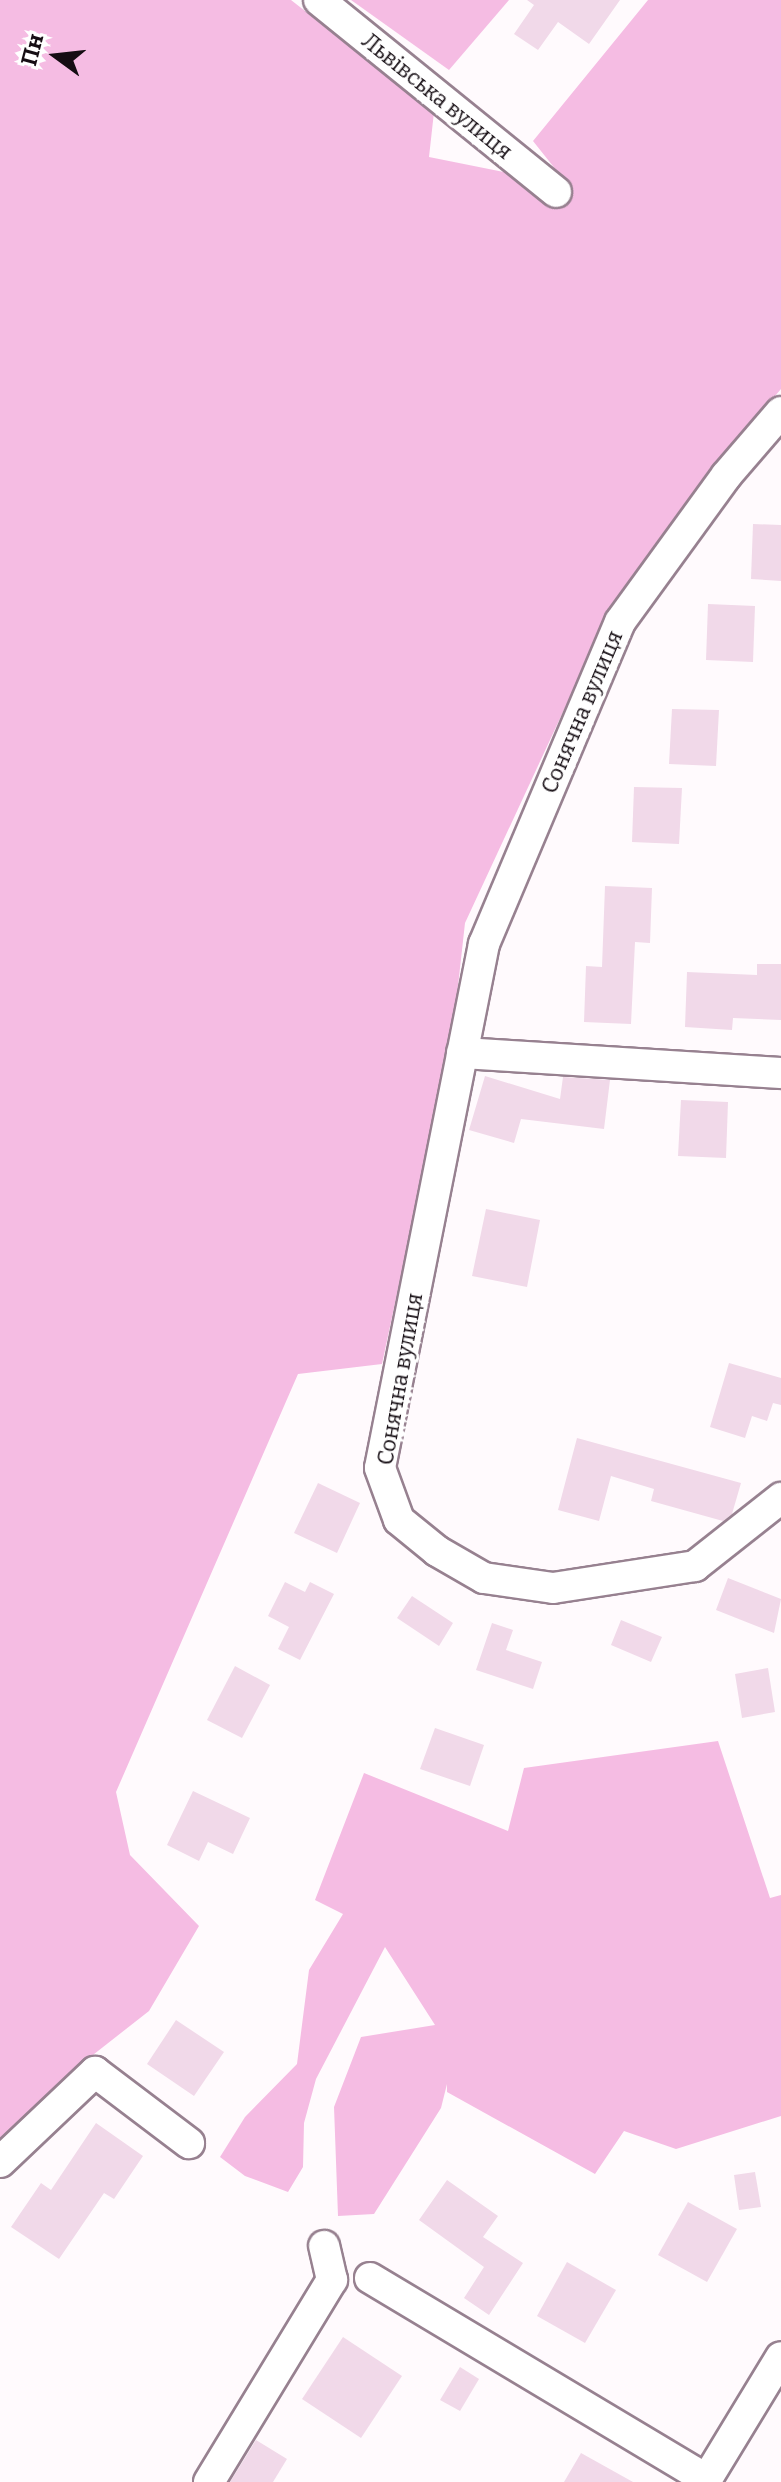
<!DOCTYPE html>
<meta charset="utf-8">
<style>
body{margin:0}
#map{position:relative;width:781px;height:2482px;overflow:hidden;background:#fffafd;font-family:Bitter,serif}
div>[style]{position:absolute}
.green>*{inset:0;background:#f5bce3}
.building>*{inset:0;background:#f1d9e9}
.roads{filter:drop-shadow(2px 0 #978190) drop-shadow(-2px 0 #978190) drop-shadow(0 2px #978190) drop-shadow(0 -2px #978190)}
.minor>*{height:30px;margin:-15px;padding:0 15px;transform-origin:15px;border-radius:15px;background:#fff}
span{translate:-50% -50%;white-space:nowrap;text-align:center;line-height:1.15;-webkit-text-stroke:6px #fff;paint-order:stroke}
.street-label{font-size:22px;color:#150d13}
.north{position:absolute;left:16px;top:16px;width:80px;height:80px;-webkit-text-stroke:6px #fff;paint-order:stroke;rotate:285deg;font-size:22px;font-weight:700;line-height:32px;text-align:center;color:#150d13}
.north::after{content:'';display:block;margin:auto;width:28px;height:36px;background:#150d13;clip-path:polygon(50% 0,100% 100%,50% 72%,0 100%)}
</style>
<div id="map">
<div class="green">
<i style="clip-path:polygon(0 0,291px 0,434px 112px,429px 157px,568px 185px,533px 141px,648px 0,781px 0,781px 389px,709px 472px,602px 628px,465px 923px,453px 1031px,382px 1364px,298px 1374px,116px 1792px,130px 1855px,199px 1926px,149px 2011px,61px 2080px,0 2141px)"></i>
<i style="clip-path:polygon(351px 0,509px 0,449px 70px)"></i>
<i style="clip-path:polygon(718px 1741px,770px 1898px,781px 1895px,781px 2116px,676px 2149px,624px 2131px,595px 2174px,447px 2092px,447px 2084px,441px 2108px,374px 2214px,338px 2216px,334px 2107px,361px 2037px,435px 2025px,385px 1947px,316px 2079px,304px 2123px,303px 2167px,288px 2192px,245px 2176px,220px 2157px,245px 2117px,297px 2064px,309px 1970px,343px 1914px,315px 1900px,364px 1773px,508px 1831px,524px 1768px)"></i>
</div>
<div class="building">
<i style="clip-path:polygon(527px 0,620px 0,589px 44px,558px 22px,538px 50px,514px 34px,534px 5px)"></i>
<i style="clip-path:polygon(753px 524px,781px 525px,781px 581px,751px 579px)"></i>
<i style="clip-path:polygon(708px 604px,755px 606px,753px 662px,706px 660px)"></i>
<i style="clip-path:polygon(672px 709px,719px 710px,716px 766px,669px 764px)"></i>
<i style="clip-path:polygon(634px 787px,682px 788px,679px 844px,632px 842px)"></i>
<i style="clip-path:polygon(605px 886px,652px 888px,650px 943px,635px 942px,631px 1024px,584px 1022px,586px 966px,602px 967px)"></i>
<i style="clip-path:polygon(757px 964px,781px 964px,781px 1020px,733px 1018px,732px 1030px,685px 1027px,687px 972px,757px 975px)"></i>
<i style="clip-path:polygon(485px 1076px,560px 1099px,563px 1077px,610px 1080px,604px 1129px,521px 1119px,514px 1143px,469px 1130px)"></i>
<i style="clip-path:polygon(681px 1100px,728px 1102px,726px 1158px,678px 1156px)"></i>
<i style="clip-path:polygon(486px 1209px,540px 1220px,527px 1287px,472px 1276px)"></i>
<i style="clip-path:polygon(729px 1363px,781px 1378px,781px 1405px,773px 1403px,767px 1421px,752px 1416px,745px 1438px,710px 1427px)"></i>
<i style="clip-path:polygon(577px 1438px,741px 1483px,732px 1514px,723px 1521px,651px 1501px,654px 1489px,611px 1476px,599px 1521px,558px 1510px)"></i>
<i style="clip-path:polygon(318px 1483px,360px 1503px,337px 1553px,294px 1533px)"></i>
<i style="clip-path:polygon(728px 1578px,781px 1599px,774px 1633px,716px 1610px)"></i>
<i style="clip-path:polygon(285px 1582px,305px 1592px,310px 1582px,334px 1594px,300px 1660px,278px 1649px,289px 1627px,268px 1616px)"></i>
<i style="clip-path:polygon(412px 1596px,453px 1623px,439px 1646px,397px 1618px)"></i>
<i style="clip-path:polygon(621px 1620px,662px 1637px,651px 1662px,611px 1645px)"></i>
<i style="clip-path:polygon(492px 1623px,513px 1630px,506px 1650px,542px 1662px,533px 1689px,476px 1670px)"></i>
<i style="clip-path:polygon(235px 1666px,270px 1685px,242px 1738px,207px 1720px)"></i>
<i style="clip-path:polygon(768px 1668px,775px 1712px,742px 1718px,735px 1674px)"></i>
<i style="clip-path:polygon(435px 1728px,484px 1745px,470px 1786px,420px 1769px)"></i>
<i style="clip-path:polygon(193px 1791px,250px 1818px,233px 1854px,208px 1842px,199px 1861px,167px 1845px)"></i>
<i style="clip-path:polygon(176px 2020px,224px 2052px,194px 2096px,147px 2064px)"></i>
<i style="clip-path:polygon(96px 2123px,143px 2156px,114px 2199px,104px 2193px,59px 2259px,11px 2227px,41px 2183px,51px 2190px)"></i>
<i style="clip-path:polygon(755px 2172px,761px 2207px,739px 2210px,734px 2175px)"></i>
<i style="clip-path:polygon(447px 2180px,498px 2216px,483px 2237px,523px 2263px,489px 2315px,464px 2298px,484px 2267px,419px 2220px)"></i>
<i style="clip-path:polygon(688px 2202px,737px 2229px,707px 2282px,658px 2255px)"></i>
<i style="clip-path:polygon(567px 2262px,616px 2290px,585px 2343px,537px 2316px)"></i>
<i style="clip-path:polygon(343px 2337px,402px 2376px,361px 2438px,302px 2399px)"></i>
<i style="clip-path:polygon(460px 2367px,479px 2379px,460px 2411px,440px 2400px)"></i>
<i style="clip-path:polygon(256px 2440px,287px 2459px,273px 2482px,230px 2482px)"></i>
<i style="clip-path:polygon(581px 2453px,633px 2482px,564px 2482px)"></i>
</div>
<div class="roads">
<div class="minor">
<i style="left:319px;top:0;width:305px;rotate:39deg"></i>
<i style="left:781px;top:412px;width:84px;rotate:130.7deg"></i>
<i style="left:726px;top:476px;width:180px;rotate:126deg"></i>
<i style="left:620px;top:622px;width:350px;rotate:112.9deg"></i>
<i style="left:484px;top:944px;width:534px;rotate:101.23deg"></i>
<i style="left:380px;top:1468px;width:55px;rotate:69.9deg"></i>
<i style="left:399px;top:1520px;width:49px;rotate:39.2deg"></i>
<i style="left:437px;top:1551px;width:54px;rotate:29.9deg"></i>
<i style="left:484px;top:1578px;width:70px;rotate:8.2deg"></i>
<i style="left:553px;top:1588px;width:144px;rotate:-8.8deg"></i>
<i style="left:695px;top:1566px;width:110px;rotate:-38.3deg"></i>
<i style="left:462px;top:1053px;width:320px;rotate:3.6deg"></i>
<i style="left:0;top:2162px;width:131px;rotate:-43.5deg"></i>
<i style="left:95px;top:2072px;width:118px;rotate:37.1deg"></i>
<i style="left:370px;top:2278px;width:392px;rotate:30.9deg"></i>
<i style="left:209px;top:2482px;width:237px;rotate:-58.7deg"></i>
<i style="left:332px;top:2280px;width:35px;rotate:-103deg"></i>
<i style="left:705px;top:2482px;width:146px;rotate:-58.7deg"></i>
</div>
</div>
<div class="street-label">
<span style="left:437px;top:96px;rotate:39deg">Львівська вулиця</span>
<span style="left:582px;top:712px;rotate:-67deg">Сонячна вулиця</span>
<span style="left:400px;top:1379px;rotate:-80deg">Сонячна вулиця</span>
</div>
<div class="north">Пн</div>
</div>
